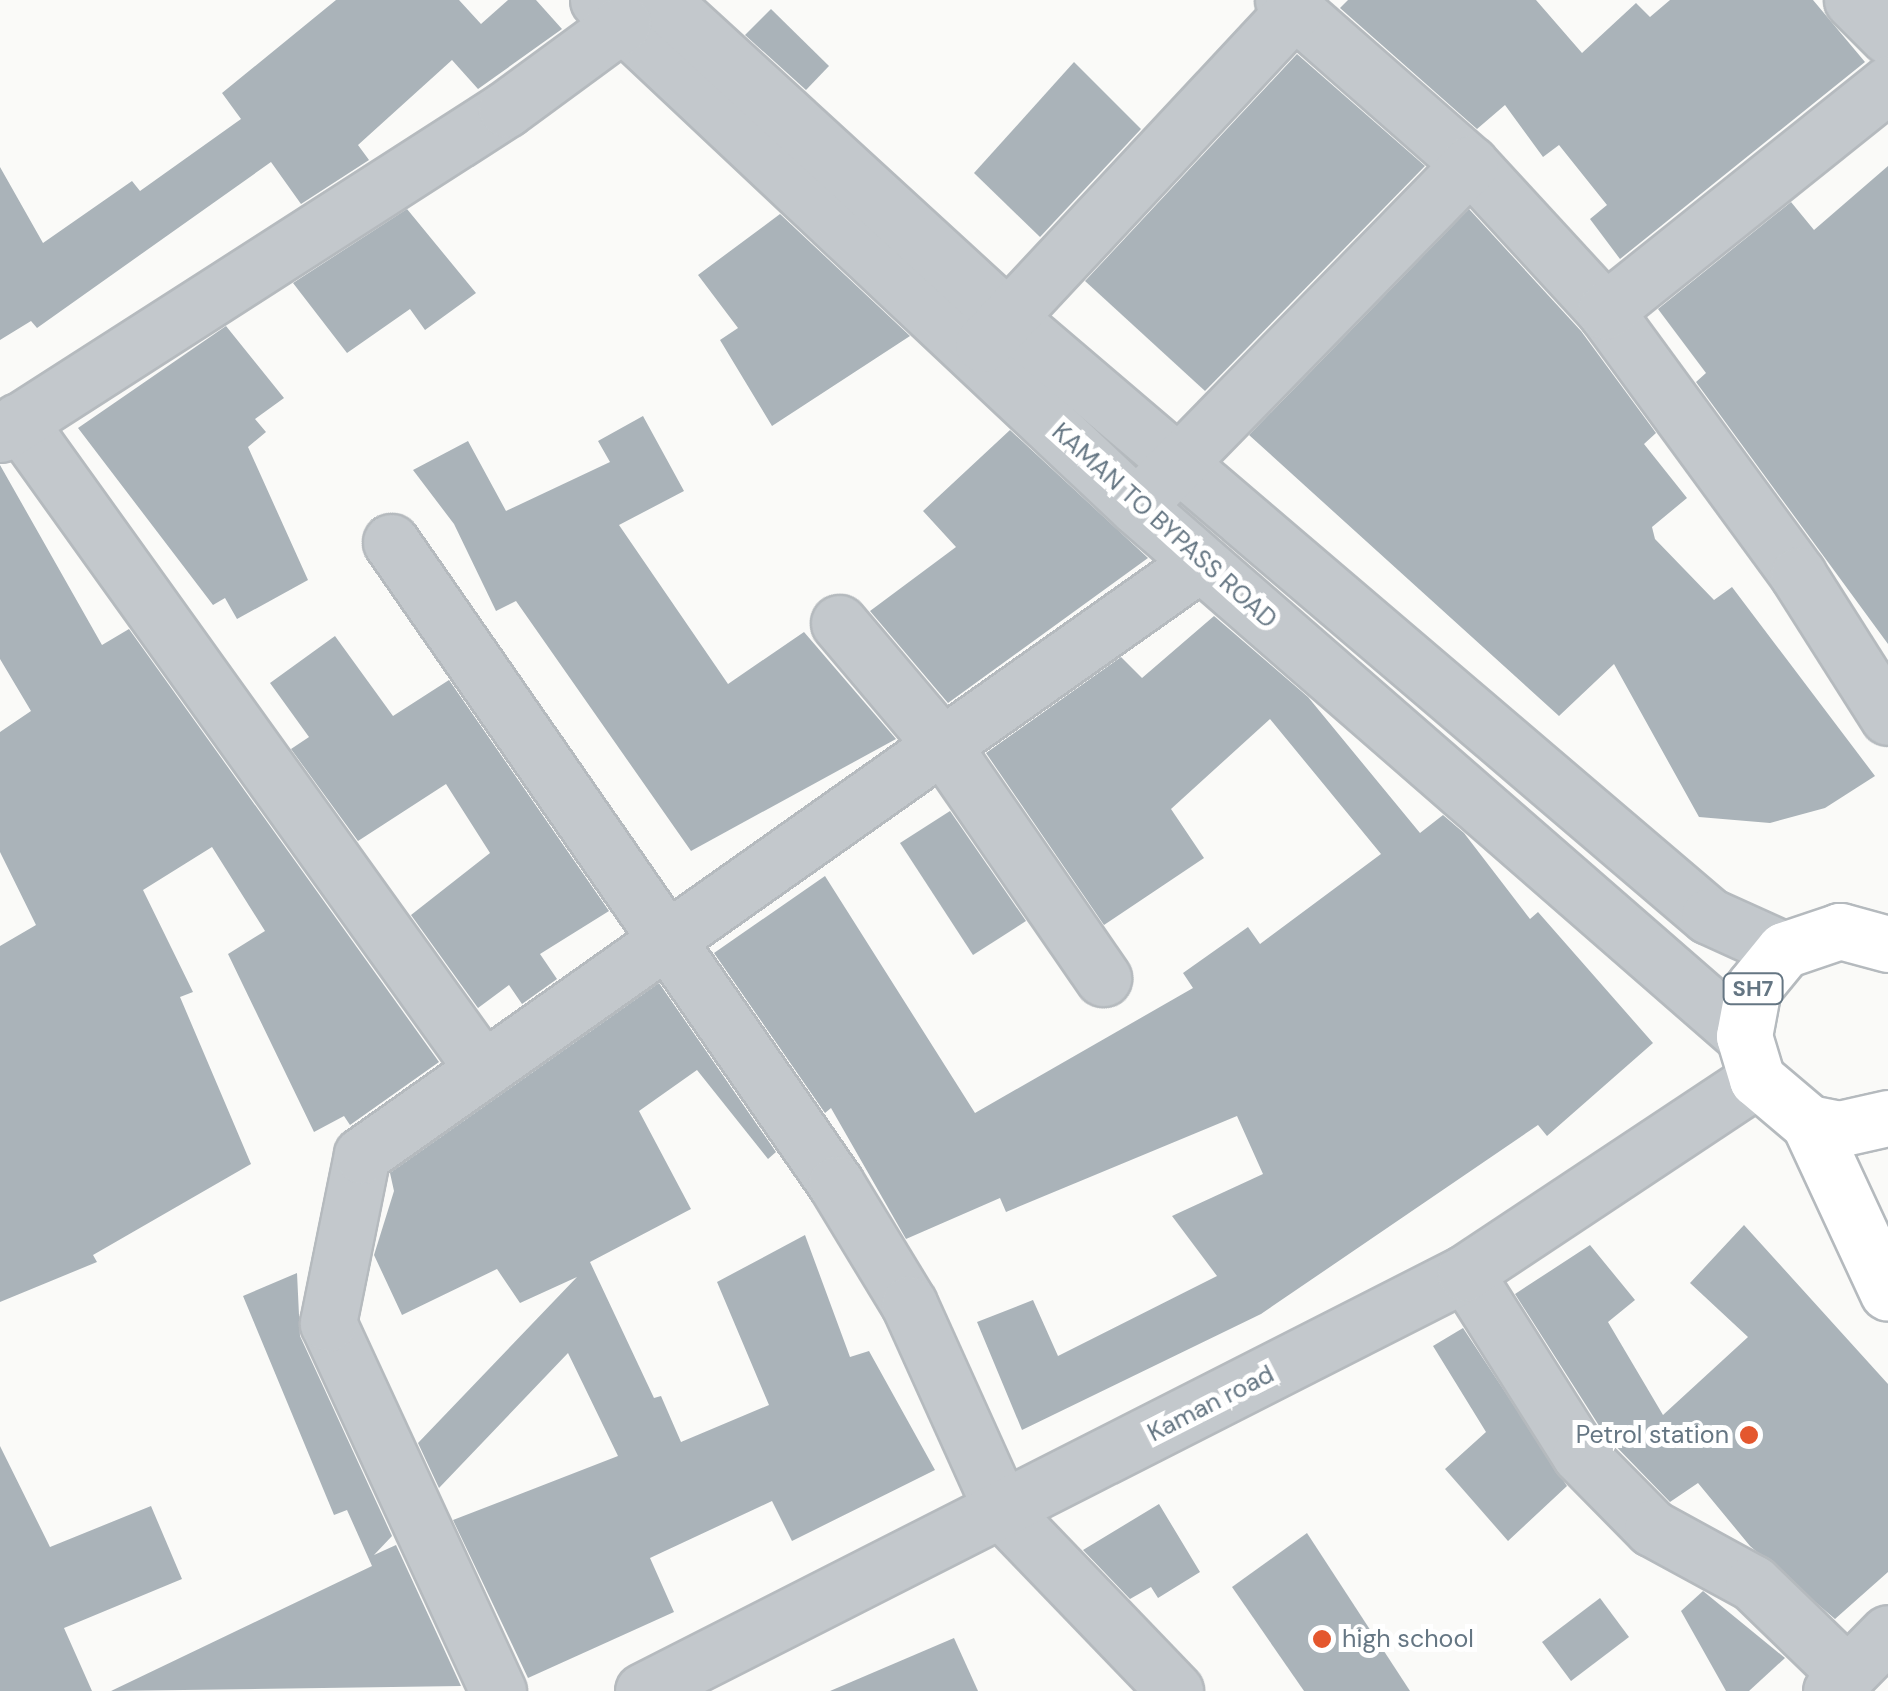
<!DOCTYPE html>
<style>
body{margin:0}
#map{position:relative;width:1888px;height:1691px;overflow:hidden;background:#fafaf8;font-family:"DM Sans",sans-serif}
div>[style]{position:absolute}
.building>*{inset:0;background:#aab3b9}
.roads{filter:drop-shadow(2px 0 #b5babe) drop-shadow(-2px 0 #b5babe) drop-shadow(0 2px #b5babe) drop-shadow(0 -2px #b5babe)}
.minor>*{height:55px;margin:-27.5px;padding:0 27.5px;transform-origin:27.5px;border-radius:27.5px;background:#c3c8cc}
.major>*{height:55px;margin:-27.5px;padding:0 27.5px;transform-origin:27.5px;border-radius:27.5px;background:#fff}
.dots>*{width:28px;height:28px;translate:-50% -50%;box-sizing:border-box;border:5px solid #fff;border-radius:50%}
span{translate:-50% -50%;white-space:nowrap;text-align:center;line-height:1.15;-webkit-text-stroke:10px #fff;paint-order:stroke}
.shield-label span{padding:2px 8px;background:#fff;border:2px solid;border-radius:8px;-webkit-text-stroke-width:0}
.shield-label{font-size:22px;color:#657683;font-weight:700}
.street-label{font-size:25px;color:#657683}
.poi-label{font-size:25px;color:#657683}
.right{translate:-100% -50%;text-align:right}
.left{translate:0 -50%;text-align:left}
</style>
<div id="map">
<div class="building">
<i style="clip-path:polygon(336px 0,459px 0,481px 24px,508px 0,536px 0,562px 29px,478px 89px,452px 60px,358px 145px,369px 160px,301px 204px,271px 162px,37px 328px,31px 321px,0 340px,0 167px,43px 243px,132px 181px,140px 191px,241px 119px,222px 93px)"></i>
<i style="clip-path:polygon(1348px 0,1536px 0,1582px 53px,1636px 3px,1650px 17px,1670px 0,1813px 0,1865px 62px,1620px 259px,1590px 219px,1607px 205px,1559px 145px,1543px 157px,1505px 105px,1477px 129px,1340px 8px)"></i>
<i style="clip-path:polygon(771px 9px,829px 66px,806px 90px,745px 35px)"></i>
<i style="clip-path:polygon(1297px 54px,1425px 166px,1205px 391px,1085px 281px)"></i>
<i style="clip-path:polygon(1074px 62px,1141px 129px,1040px 237px,974px 173px)"></i>
<i style="clip-path:polygon(1888px 166px,1888px 644px,1696px 382px,1706px 373px,1658px 309px,1791px 202px,1814px 230px)"></i>
<i style="clip-path:polygon(407px 209px,476px 293px,425px 330px,410px 309px,347px 353px,293px 283px)"></i>
<i style="clip-path:polygon(1469px 209px,1581px 331px,1656px 433px,1644px 444px,1687px 498px,1652px 527px,1655px 539px,1714px 600px,1732px 587px,1875px 776px,1825px 808px,1770px 823px,1699px 817px,1614px 664px,1559px 716px,1249px 435px)"></i>
<i style="clip-path:polygon(780px 214px,910px 336px,772px 426px,720px 340px,738px 328px,698px 275px)"></i>
<i style="clip-path:polygon(226px 326px,284px 398px,255px 419px,266px 432px,248px 447px,308px 580px,237px 619px,225px 598px,213px 605px,78px 428px)"></i>
<i style="clip-path:polygon(643px 416px,684px 491px,619px 525px,728px 684px,804px 632px,896px 739px,691px 851px,516px 601px,496px 611px,454px 524px,413px 470px,468px 441px,506px 511px,610px 462px,598px 441px)"></i>
<i style="clip-path:polygon(1010px 430px,1148px 558px,948px 703px,870px 611px,956px 547px,923px 511px)"></i>
<i style="clip-path:polygon(0 465px,102px 645px,129px 629px,439px 1062px,350px 1125px,344px 1116px,314px 1132px,228px 954px,265px 931px,212px 847px,143px 890px,193px 992px,180px 997px,251px 1164px,93px 1255px,97px 1262px,0 1302px,0 946px,36px 925px,0 852px,0 732px,31px 711px,0 659px)"></i>
<i style="clip-path:polygon(1214px 616px,1308px 697px,1420px 833px,1443px 815px,1464px 833px,1530px 919px,1538px 912px,1653px 1043px,1547px 1136px,1538px 1125px,1261px 1314px,1022px 1430px,977px 1322px,1033px 1300px,1058px 1356px,1217px 1276px,1172px 1216px,1263px 1174px,1237px 1116px,1006px 1212px,1000px 1198px,906px 1239px,831px 1108px,825px 1113px,714px 953px,825px 876px,975px 1113px,1193px 988px,1183px 973px,1248px 927px,1260px 944px,1381px 854px,1270px 719px,1171px 809px,1204px 858px,1104px 925px,986px 753px,1121px 657px,1142px 678px)"></i>
<i style="clip-path:polygon(335px 636px,393px 716px,449px 680px,609px 911px,540px 954px,557px 979px,522px 1004px,509px 985px,478px 1008px,411px 915px,490px 853px,446px 784px,358px 841px,291px 749px,309px 737px,270px 683px)"></i>
<i style="clip-path:polygon(950px 811px,1026px 921px,973px 955px,900px 843px)"></i>
<i style="clip-path:polygon(659px 983px,776px 1152px,768px 1159px,697px 1070px,639px 1111px,691px 1209px,590px 1262px,654px 1398px,661px 1396px,681px 1442px,769px 1405px,717px 1282px,805px 1235px,850px 1357px,869px 1351px,935px 1470px,792px 1541px,772px 1501px,650px 1558px,674px 1612px,528px 1678px,453px 1520px,618px 1456px,568px 1353px,439px 1488px,418px 1443px,577px 1277px,520px 1303px,497px 1269px,402px 1315px,374px 1255px,394px 1191px,390px 1173px)"></i>
<i style="clip-path:polygon(1744px 1225px,1888px 1384px,1888px 1572px,1835px 1619px,1750px 1546px,1698px 1483px,1670px 1502px,1605px 1435px,1515px 1294px,1590px 1245px,1635px 1300px,1608px 1322px,1663px 1415px,1748px 1337px,1690px 1283px)"></i>
<i style="clip-path:polygon(297px 1273px,300px 1336px,392px 1536px,374px 1555px,396px 1545px,461px 1686px,111px 1691px,372px 1566px,347px 1510px,334px 1515px,243px 1296px)"></i>
<i style="clip-path:polygon(1463px 1328px,1567px 1486px,1508px 1541px,1445px 1469px,1486px 1432px,1433px 1346px)"></i>
<i style="clip-path:polygon(0 1446px,50px 1547px,151px 1506px,182px 1579px,64px 1628px,92px 1691px,0 1691px)"></i>
<i style="clip-path:polygon(1159px 1504px,1200px 1572px,1158px 1598px,1151px 1587px,1130px 1599px,1083px 1550px)"></i>
<i style="clip-path:polygon(1307px 1533px,1410px 1691px,1304px 1691px,1232px 1587px)"></i>
<i style="clip-path:polygon(1703px 1591px,1785px 1658px,1749px 1691px,1726px 1691px,1681px 1611px)"></i>
<i style="clip-path:polygon(1600px 1598px,1629px 1637px,1571px 1681px,1542px 1642px)"></i>
<i style="clip-path:polygon(954px 1638px,978px 1691px,830px 1691px)"></i>
</div>
<div class="roads">
<div class="minor">
<i style="left:598px;top:0;width:739px;rotate:43.24deg"></i>
<i style="left:1136px;top:506px;width:807px;rotate:41.08deg"></i>
<i style="left:661px;top:0;width:471px;rotate:42.5deg"></i>
<i style="left:1008px;top:318px;width:921px;rotate:40.47deg"></i>
<i style="left:1709px;top:916px;width:82px;rotate:24.4deg"></i>
<i style="left:1283px;top:0;width:249px;rotate:41.3deg"></i>
<i style="left:1470px;top:164px;width:200px;rotate:47.4deg"></i>
<i style="left:1605px;top:311px;width:327px;rotate:53.8deg"></i>
<i style="left:1798px;top:575px;width:168px;rotate:57.6deg"></i>
<i style="left:1852px;top:0;width:51px;rotate:45deg"></i>
<i style="left:1605px;top:311px;width:363px;rotate:-38.7deg"></i>
<i style="left:983px;top:344px;width:457px;rotate:-47deg"></i>
<i style="left:18px;top:421px;width:796px;rotate:54.35deg"></i>
<i style="left:0;top:434px;width:601px;rotate:-32.71deg"></i>
<i style="left:506px;top:109px;width:145px;rotate:-36.3deg"></i>
<i style="left:1155px;top:487px;width:451px;rotate:-45.7deg"></i>
<i style="left:391px;top:542px;width:781px;rotate:55.27deg"></i>
<i style="left:836px;top:1184px;width:140px;rotate:58.7deg"></i>
<i style="left:909px;top:1304px;width:228px;rotate:65.7deg"></i>
<i style="left:1003px;top:1512px;width:248px;rotate:46.1deg"></i>
<i style="left:839px;top:623px;width:161px;rotate:49.8deg"></i>
<i style="left:943px;top:746px;width:282px;rotate:55.4deg"></i>
<i style="left:1465px;top:1273px;width:215px;rotate:57.7deg"></i>
<i style="left:1580px;top:1455px;width:103px;rotate:45.4deg"></i>
<i style="left:1652px;top:1528px;width:115px;rotate:28.6deg"></i>
<i style="left:1753px;top:1583px;width:131px;rotate:44.1deg"></i>
<i style="left:498px;top:1691px;width:405px;rotate:-114.8deg"></i>
<i style="left:328px;top:1323px;width:171px;rotate:-78.6deg"></i>
<i style="left:362px;top:1155px;width:1026px;rotate:-35.24deg"></i>
<i style="left:643px;top:1691px;width:922px;rotate:-26.95deg"></i>
<i style="left:1465px;top:1273px;width:351px;rotate:-33.6deg"></i>
<i style="left:1831px;top:1691px;width:81px;rotate:-45.5deg"></i>
</div>
<div class="major">
<i style="left:1888px;top:944px;width:50px;rotate:-164.8deg"></i>
<i style="left:1840px;top:931px;width:59px;rotate:161.3deg"></i>
<i style="left:1784px;top:950px;width:49px;rotate:129.2deg"></i>
<i style="left:1753px;top:988px;width:49px;rotate:100.6deg"></i>
<i style="left:1744px;top:1036px;width:45px;rotate:73.2deg"></i>
<i style="left:1757px;top:1079px;width:68px;rotate:40.2deg"></i>
<i style="left:1809px;top:1123px;width:31px;rotate:11deg"></i>
<i style="left:1839px;top:1129px;width:50px;rotate:-12.7deg"></i>
<i style="left:1809px;top:1123px;width:187px;rotate:65.1deg"></i>
</div>
</div>
<div class="dots">
<i style="left:1749px;top:1435px;background:#e4572e"></i>
<i style="left:1322px;top:1639px;background:#e4572e"></i>
</div>
<div class="shield-label">
<span style="left:1753px;top:989px">SH7</span>
</div>
<div class="street-label">
<span style="left:1164px;top:526px;rotate:42deg">KAMAN TO BYPASS ROAD</span>
<span style="left:1211px;top:1404px;rotate:-27deg">Kaman road</span>
</div>
<div class="poi-label">
<span class="right" style="left:1729px;top:1435px">Petrol station</span>
<span class="left" style="left:1342px;top:1639px">high school</span>
</div>
</div>
